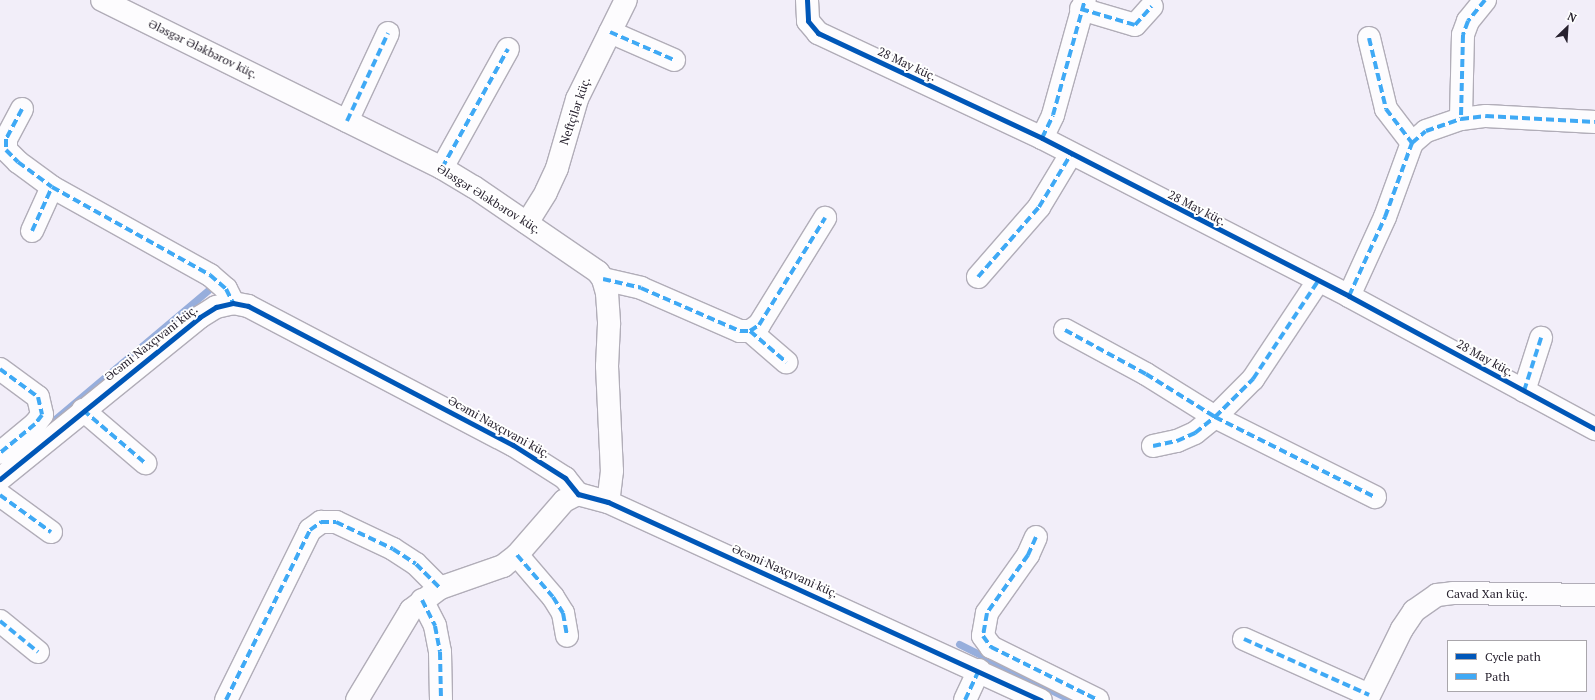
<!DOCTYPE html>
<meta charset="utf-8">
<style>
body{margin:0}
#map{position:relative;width:1595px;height:700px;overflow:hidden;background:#f2eef9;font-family:"PT Serif",serif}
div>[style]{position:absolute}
.stream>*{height:7px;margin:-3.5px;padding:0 3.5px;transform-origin:3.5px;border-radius:3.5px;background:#97aedc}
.roads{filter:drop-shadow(1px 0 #b1adb8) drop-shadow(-1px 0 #b1adb8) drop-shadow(0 1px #b1adb8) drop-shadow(0 -1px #b1adb8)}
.minor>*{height:22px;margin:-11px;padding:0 11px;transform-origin:11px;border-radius:11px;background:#fdfcfe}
.quiet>*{height:4px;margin-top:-2px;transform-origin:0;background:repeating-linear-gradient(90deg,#3fa9f5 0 8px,transparent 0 12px)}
.cycleway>*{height:5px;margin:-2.5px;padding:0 2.5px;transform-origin:2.5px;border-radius:2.5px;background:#0057b8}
span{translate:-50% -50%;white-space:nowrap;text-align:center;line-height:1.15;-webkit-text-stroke:4px #fff;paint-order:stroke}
.street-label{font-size:12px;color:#27212e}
.legend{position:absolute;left:1447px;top:640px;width:140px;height:52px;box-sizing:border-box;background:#fff;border:1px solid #a9a6ab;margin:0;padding:5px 7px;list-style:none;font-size:12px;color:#27212e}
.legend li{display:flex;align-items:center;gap:8px;height:20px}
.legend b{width:20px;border:1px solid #a9a6ab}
.north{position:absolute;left:1547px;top:8px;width:40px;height:40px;-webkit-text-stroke:3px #fff;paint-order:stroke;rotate:25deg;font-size:11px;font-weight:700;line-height:16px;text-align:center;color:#27212e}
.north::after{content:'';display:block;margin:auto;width:14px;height:18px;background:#27212e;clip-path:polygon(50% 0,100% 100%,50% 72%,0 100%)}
</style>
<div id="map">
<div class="stream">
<i style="left:42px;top:430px;width:217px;rotate:-40.1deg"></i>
<i style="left:959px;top:644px;width:125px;rotate:26.6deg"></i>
</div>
<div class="roads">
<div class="minor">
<i style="left:102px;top:0;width:379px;rotate:26.3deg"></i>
<i style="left:442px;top:168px;width:37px;rotate:31deg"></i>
<i style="left:474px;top:187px;width:150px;rotate:34.4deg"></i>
<i style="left:598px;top:272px;width:9px;rotate:54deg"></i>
<i style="left:603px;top:279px;width:15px;rotate:74deg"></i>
<i style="left:607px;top:293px;width:31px;rotate:86deg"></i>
<i style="left:609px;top:324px;width:42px;rotate:92.7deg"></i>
<i style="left:607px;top:366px;width:105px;rotate:87.3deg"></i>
<i style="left:612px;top:471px;width:31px;rotate:97deg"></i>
<i style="left:807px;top:0;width:21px;rotate:87deg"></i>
<i style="left:808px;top:21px;width:16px;rotate:50deg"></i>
<i style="left:818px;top:33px;width:247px;rotate:25.1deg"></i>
<i style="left:1042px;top:138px;width:345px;rotate:27.2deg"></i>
<i style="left:1349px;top:296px;width:280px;rotate:28.4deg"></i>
<i style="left:1485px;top:0;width:27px;rotate:129deg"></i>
<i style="left:1468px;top:21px;width:15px;rotate:110deg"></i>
<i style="left:1463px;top:35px;width:84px;rotate:91.4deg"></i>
<i style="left:1461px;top:119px;width:25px;rotate:-7deg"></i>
<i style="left:1486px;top:116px;width:109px;rotate:3.2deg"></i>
<i style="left:1081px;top:9px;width:56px;rotate:16.5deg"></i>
<i style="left:1135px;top:25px;width:25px;rotate:-48deg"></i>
<i style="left:610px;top:32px;width:70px;rotate:23.6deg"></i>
<i style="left:1369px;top:38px;width:73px;rotate:76.5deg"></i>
<i style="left:1386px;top:109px;width:43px;rotate:52.6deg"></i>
<i style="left:22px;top:109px;width:34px;rotate:118deg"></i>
<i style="left:6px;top:139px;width:11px;rotate:90deg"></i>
<i style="left:6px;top:150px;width:17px;rotate:45deg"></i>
<i style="left:18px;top:162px;width:42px;rotate:36.3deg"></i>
<i style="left:52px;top:187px;width:181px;rotate:29.1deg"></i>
<i style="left:210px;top:275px;width:21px;rotate:41deg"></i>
<i style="left:226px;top:289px;width:16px;rotate:63deg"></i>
<i style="left:347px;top:121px;width:97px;rotate:-65deg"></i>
<i style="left:1042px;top:138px;width:25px;rotate:-64deg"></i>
<i style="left:1053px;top:115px;width:119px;rotate:-74.5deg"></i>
<i style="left:442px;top:168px;width:136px;rotate:-61deg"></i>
<i style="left:527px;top:223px;width:36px;rotate:-58deg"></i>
<i style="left:546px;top:192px;width:26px;rotate:-65deg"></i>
<i style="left:557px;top:168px;width:72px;rotate:-73.8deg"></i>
<i style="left:577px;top:99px;width:110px;rotate:-63.7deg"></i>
<i style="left:32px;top:231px;width:48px;rotate:-65.6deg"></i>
<i style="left:978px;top:277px;width:93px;rotate:-48.9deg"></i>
<i style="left:1039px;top:207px;width:62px;rotate:-58.9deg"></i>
<i style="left:603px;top:279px;width:39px;rotate:13deg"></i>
<i style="left:641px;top:288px;width:108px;rotate:23.5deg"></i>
<i style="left:740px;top:331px;width:10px"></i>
<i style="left:750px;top:331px;width:11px;rotate:-34deg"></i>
<i style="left:759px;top:325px;width:126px;rotate:-58.3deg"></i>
<i style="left:1349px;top:296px;width:87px;rotate:-65.5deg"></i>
<i style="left:1385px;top:217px;width:79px;rotate:-70deg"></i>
<i style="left:1412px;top:143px;width:18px;rotate:-41deg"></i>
<i style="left:1426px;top:131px;width:37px;rotate:-19deg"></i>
<i style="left:1065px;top:330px;width:92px;rotate:28.5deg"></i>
<i style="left:1146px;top:374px;width:81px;rotate:31.9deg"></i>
<i style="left:1215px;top:417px;width:179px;rotate:26.6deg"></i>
<i style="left:750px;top:331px;width:48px;rotate:40.7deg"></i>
<i style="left:0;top:369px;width:47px;rotate:36.4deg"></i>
<i style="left:38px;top:397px;width:18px;rotate:77deg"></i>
<i style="left:42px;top:415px;width:11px;rotate:128deg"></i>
<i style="left:35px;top:424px;width:45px;rotate:140.4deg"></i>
<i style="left:1524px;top:391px;width:56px;rotate:-72.2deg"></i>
<i style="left:83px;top:410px;width:82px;rotate:40.5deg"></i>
<i style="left:1153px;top:446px;width:25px;rotate:-12deg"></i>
<i style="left:1177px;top:441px;width:20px;rotate:-24deg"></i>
<i style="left:1195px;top:433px;width:26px;rotate:-39deg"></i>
<i style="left:1215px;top:417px;width:54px;rotate:-45deg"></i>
<i style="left:1253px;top:379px;width:118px;rotate:-56.4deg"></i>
<i style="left:0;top:479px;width:257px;rotate:-39deg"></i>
<i style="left:200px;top:317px;width:19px;rotate:-32deg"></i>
<i style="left:216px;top:307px;width:17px;rotate:-13deg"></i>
<i style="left:233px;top:303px;width:15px;rotate:11deg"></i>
<i style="left:248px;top:306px;width:299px;rotate:27.7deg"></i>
<i style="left:513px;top:445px;width:62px;rotate:32.4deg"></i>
<i style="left:565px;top:478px;width:21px;rotate:51deg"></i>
<i style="left:578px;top:494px;width:31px;rotate:15deg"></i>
<i style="left:608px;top:502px;width:476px;rotate:24.6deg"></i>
<i style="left:0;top:495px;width:63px;rotate:36deg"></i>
<i style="left:1036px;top:537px;width:20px;rotate:114deg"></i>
<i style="left:1028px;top:555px;width:71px;rotate:125.3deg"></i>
<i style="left:987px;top:613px;width:23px;rotate:100deg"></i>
<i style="left:983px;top:636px;width:14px;rotate:54deg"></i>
<i style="left:991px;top:647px;width:119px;rotate:26.4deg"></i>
<i style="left:517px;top:555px;width:55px;rotate:49.4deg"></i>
<i style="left:553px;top:597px;width:19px;rotate:58deg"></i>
<i style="left:563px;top:613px;width:23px;rotate:80deg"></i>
<i style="left:422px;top:600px;width:29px;rotate:63deg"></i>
<i style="left:435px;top:626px;width:26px;rotate:79deg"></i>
<i style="left:440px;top:652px;width:48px;rotate:88.8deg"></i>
<i style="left:0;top:621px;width:49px;rotate:39.2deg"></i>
<i style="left:1244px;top:639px;width:137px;rotate:24.1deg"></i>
<i style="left:226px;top:700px;width:190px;rotate:-63.7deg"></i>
<i style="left:310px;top:530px;width:14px;rotate:-36deg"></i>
<i style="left:321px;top:522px;width:15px"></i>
<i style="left:336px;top:522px;width:63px;rotate:25.3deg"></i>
<i style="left:393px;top:549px;width:27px;rotate:33deg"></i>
<i style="left:416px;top:564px;width:34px;rotate:45deg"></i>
<i style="left:357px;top:700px;width:105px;rotate:-59deg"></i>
<i style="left:411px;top:610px;width:36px;rotate:-37deg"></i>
<i style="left:440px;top:588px;width:67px;rotate:-19.2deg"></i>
<i style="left:503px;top:566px;width:18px;rotate:-38deg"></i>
<i style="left:517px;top:555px;width:72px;rotate:-49deg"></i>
<i style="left:564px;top:501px;width:16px;rotate:-27deg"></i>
<i style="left:965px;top:700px;width:33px;rotate:-65deg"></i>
<i style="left:1367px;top:700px;width:79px;rotate:-63.8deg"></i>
<i style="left:1402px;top:629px;width:22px;rotate:-56deg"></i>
<i style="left:1414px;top:611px;width:28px;rotate:-35deg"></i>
<i style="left:1437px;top:595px;width:16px;rotate:-7deg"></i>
<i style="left:1453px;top:593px;width:142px;rotate:0.8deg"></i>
</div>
</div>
<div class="quiet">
<i style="left:1485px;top:0;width:27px;rotate:129deg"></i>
<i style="left:1468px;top:21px;width:15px;rotate:110deg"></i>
<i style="left:1463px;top:35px;width:84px;rotate:91.4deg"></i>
<i style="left:1461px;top:119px;width:25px;rotate:-7deg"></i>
<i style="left:1486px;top:116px;width:109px;rotate:3.2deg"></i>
<i style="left:1081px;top:9px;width:56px;rotate:16.5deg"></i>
<i style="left:1135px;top:25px;width:25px;rotate:-48deg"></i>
<i style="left:610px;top:32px;width:70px;rotate:23.6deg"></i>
<i style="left:1369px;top:38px;width:73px;rotate:76.5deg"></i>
<i style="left:1386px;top:109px;width:43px;rotate:52.6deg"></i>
<i style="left:22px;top:109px;width:34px;rotate:118deg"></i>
<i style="left:6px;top:139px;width:11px;rotate:90deg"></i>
<i style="left:6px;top:150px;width:17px;rotate:45deg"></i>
<i style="left:18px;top:162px;width:42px;rotate:36.3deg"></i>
<i style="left:52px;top:187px;width:181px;rotate:29.1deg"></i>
<i style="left:210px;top:275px;width:21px;rotate:41deg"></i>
<i style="left:226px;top:289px;width:16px;rotate:63deg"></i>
<i style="left:347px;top:121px;width:97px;rotate:-65deg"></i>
<i style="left:1042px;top:138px;width:25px;rotate:-64deg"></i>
<i style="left:1053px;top:115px;width:119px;rotate:-74.5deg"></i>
<i style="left:442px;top:168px;width:136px;rotate:-61deg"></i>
<i style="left:32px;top:231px;width:48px;rotate:-65.6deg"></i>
<i style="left:978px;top:277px;width:93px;rotate:-48.9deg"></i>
<i style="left:1039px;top:207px;width:62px;rotate:-58.9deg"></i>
<i style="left:603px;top:279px;width:39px;rotate:13deg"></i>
<i style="left:641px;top:288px;width:108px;rotate:23.5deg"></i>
<i style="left:740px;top:331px;width:10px"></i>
<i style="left:750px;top:331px;width:11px;rotate:-34deg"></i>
<i style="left:759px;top:325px;width:126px;rotate:-58.3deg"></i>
<i style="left:1349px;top:296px;width:87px;rotate:-65.5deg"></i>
<i style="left:1385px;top:217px;width:79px;rotate:-70deg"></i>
<i style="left:1412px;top:143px;width:18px;rotate:-41deg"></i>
<i style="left:1426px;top:131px;width:37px;rotate:-19deg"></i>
<i style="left:1065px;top:330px;width:92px;rotate:28.5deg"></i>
<i style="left:1146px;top:374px;width:81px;rotate:31.9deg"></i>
<i style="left:1215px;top:417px;width:179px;rotate:26.6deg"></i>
<i style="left:750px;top:331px;width:48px;rotate:40.7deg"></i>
<i style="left:0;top:369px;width:47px;rotate:36.4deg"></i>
<i style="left:38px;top:397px;width:18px;rotate:77deg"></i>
<i style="left:42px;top:415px;width:11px;rotate:128deg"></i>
<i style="left:35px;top:424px;width:45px;rotate:140.4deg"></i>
<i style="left:1524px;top:391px;width:56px;rotate:-72.2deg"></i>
<i style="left:83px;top:410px;width:82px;rotate:40.5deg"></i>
<i style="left:1153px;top:446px;width:25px;rotate:-12deg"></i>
<i style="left:1177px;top:441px;width:20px;rotate:-24deg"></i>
<i style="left:1195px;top:433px;width:26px;rotate:-39deg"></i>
<i style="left:1215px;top:417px;width:54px;rotate:-45deg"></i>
<i style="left:1253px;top:379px;width:118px;rotate:-56.4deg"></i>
<i style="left:0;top:495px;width:63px;rotate:36deg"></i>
<i style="left:1036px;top:537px;width:20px;rotate:114deg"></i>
<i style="left:1028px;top:555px;width:71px;rotate:125.3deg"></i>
<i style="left:987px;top:613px;width:23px;rotate:100deg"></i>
<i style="left:983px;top:636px;width:14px;rotate:54deg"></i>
<i style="left:991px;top:647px;width:119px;rotate:26.4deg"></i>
<i style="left:517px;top:555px;width:55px;rotate:49.4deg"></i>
<i style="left:553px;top:597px;width:19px;rotate:58deg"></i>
<i style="left:563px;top:613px;width:23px;rotate:80deg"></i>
<i style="left:422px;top:600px;width:29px;rotate:63deg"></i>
<i style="left:435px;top:626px;width:26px;rotate:79deg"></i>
<i style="left:440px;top:652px;width:48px;rotate:88.8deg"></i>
<i style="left:0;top:621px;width:49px;rotate:39.2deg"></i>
<i style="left:1244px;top:639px;width:137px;rotate:24.1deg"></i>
<i style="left:226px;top:700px;width:190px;rotate:-63.7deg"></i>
<i style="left:310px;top:530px;width:14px;rotate:-36deg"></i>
<i style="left:321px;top:522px;width:15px"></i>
<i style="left:336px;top:522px;width:63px;rotate:25.3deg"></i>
<i style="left:393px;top:549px;width:27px;rotate:33deg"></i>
<i style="left:416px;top:564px;width:34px;rotate:45deg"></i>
<i style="left:965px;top:700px;width:33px;rotate:-65deg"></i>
</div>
<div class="cycleway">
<i style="left:807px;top:0;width:21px;rotate:87deg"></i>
<i style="left:808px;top:21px;width:16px;rotate:50deg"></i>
<i style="left:818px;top:33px;width:247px;rotate:25.1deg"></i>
<i style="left:1042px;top:138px;width:345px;rotate:27.2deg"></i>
<i style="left:1349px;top:296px;width:280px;rotate:28.4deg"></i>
<i style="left:0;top:479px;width:257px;rotate:-39deg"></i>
<i style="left:200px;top:317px;width:19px;rotate:-32deg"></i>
<i style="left:216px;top:307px;width:17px;rotate:-13deg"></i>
<i style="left:233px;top:303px;width:15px;rotate:11deg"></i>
<i style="left:248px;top:306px;width:299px;rotate:27.7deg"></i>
<i style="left:513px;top:445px;width:62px;rotate:32.4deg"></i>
<i style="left:565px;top:478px;width:21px;rotate:51deg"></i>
<i style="left:578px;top:494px;width:31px;rotate:15deg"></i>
<i style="left:608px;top:502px;width:476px;rotate:24.6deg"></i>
</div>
<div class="street-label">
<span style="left:203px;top:49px;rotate:26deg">Ələsgər Ələkbərov küç.</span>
<span style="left:907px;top:64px;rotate:25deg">28 May küç.</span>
<span style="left:575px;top:111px;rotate:-71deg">Neftçilər küç.</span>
<span style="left:489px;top:199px;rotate:32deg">Ələsgər Ələkbərov küç.</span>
<span style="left:1197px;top:208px;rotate:27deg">28 May küç.</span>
<span style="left:151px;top:343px;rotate:-38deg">Əcəmi Naxçıvani küç.</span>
<span style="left:1485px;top:358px;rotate:29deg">28 May küç.</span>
<span style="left:499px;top:427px;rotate:29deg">Əcəmi Naxçıvani küç.</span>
<span style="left:785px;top:571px;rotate:24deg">Əcəmi Naxçıvani küç.</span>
<span style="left:1487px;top:594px">Cavad Xan küç.</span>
</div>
<ul class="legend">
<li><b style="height:5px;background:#0057b8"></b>Cycle path</li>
<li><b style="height:5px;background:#3fa9f5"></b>Path</li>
</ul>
<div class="north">N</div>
</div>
